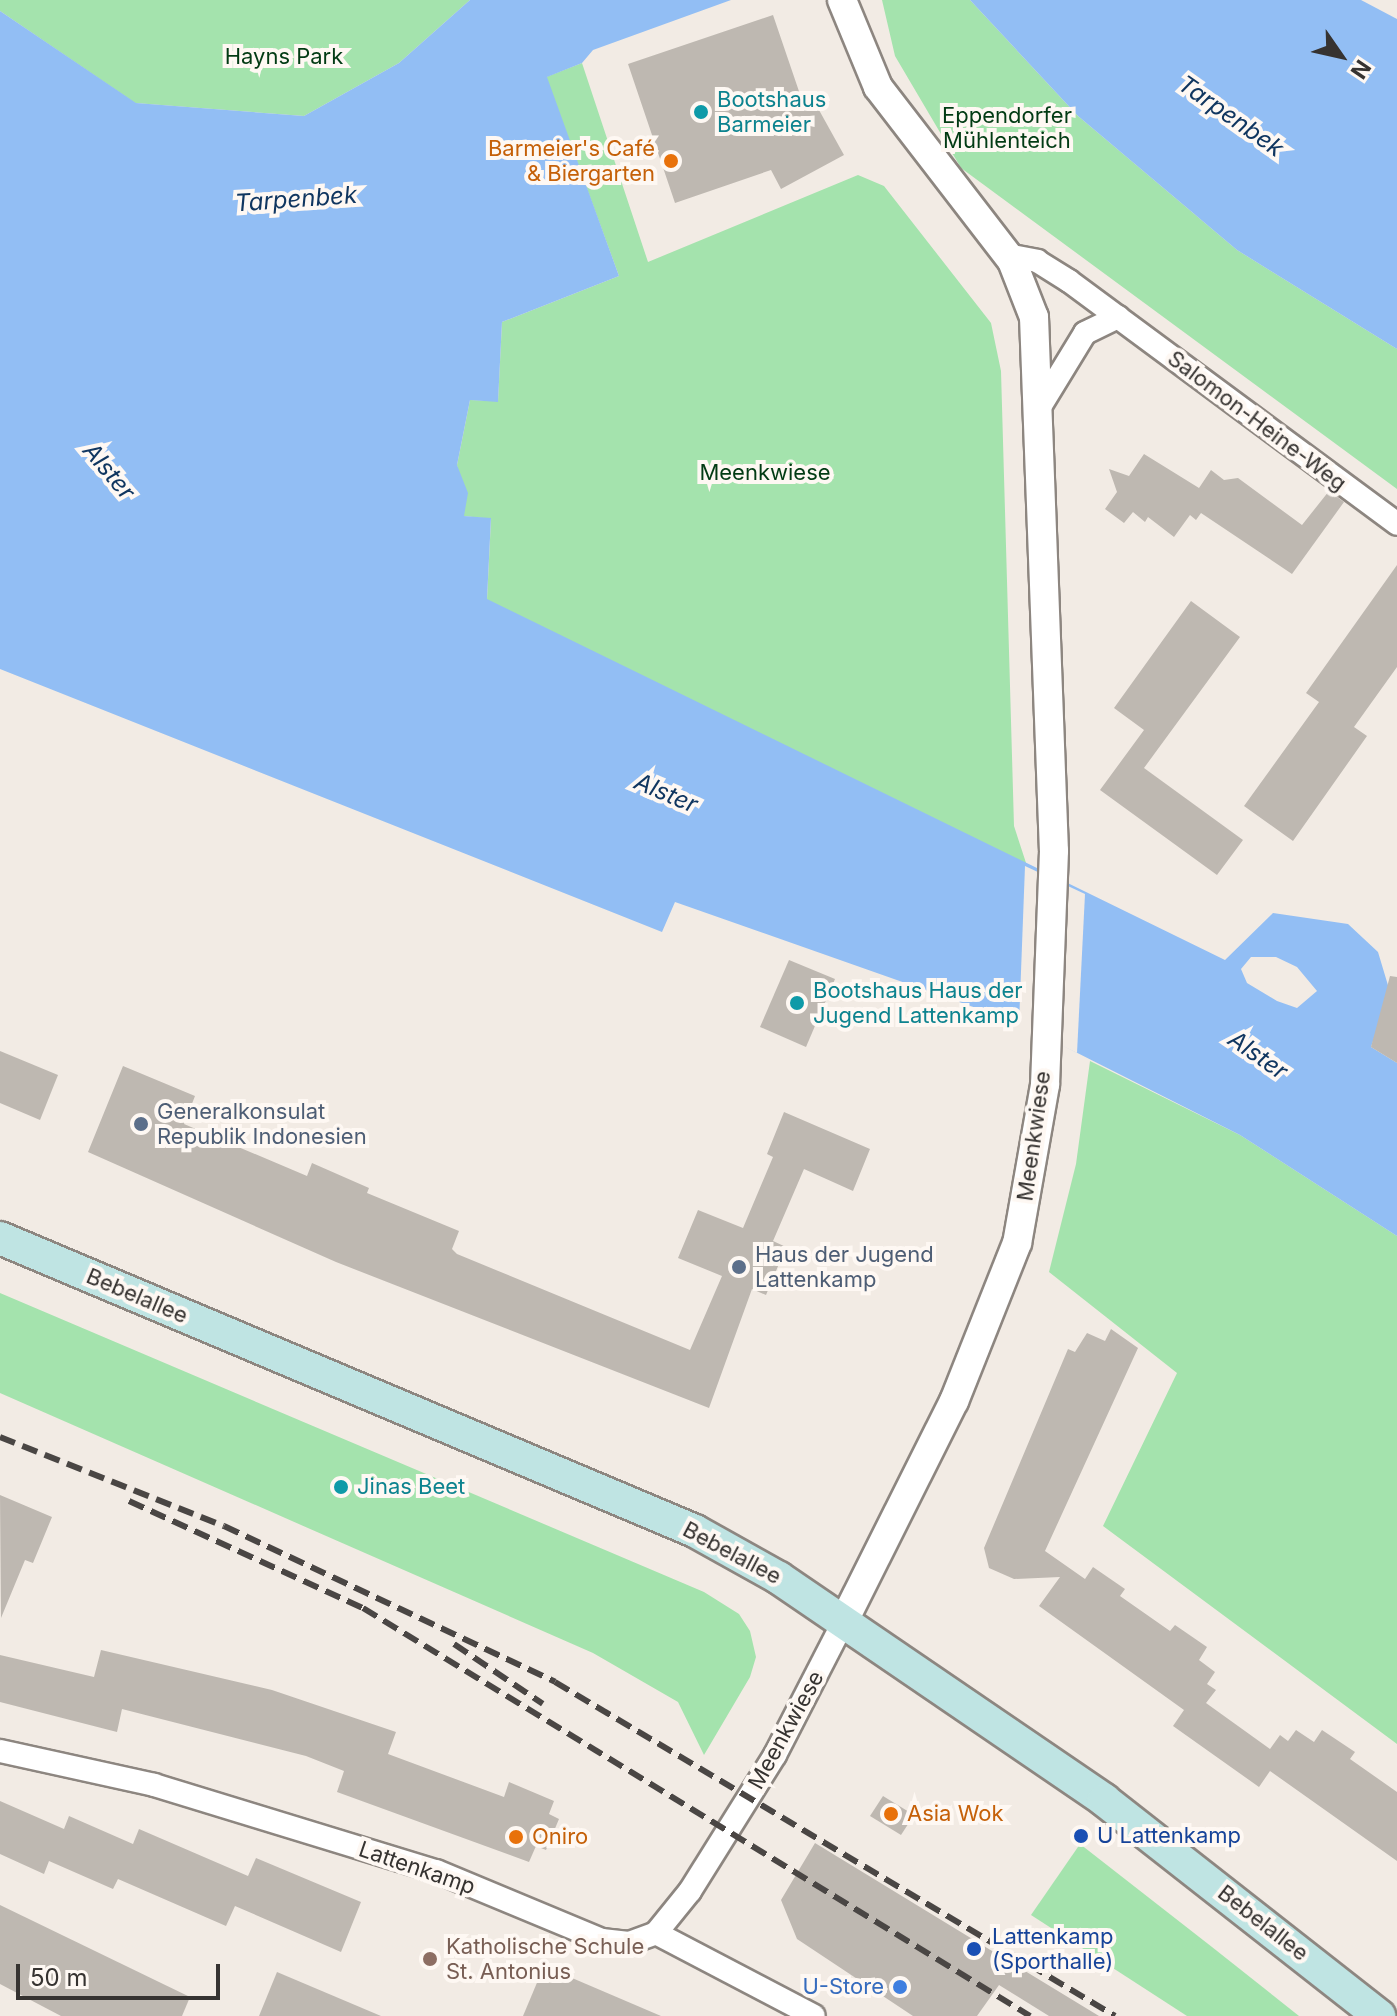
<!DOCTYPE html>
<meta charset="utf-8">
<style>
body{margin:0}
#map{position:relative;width:1397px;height:2016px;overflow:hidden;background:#f2ebe4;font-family:Inter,sans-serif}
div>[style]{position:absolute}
.green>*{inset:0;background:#a4e3ad}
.water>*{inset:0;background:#92bef4}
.pier>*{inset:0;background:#f2ebe4}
.building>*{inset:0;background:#beb8b1}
.roads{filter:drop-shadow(2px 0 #8d8680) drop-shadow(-2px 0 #8d8680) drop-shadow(0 2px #8d8680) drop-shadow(0 -2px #8d8680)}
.minor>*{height:22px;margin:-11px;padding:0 11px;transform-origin:11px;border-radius:11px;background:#fff}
.tertiary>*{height:28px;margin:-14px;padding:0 14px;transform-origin:14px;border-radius:14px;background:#fff}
.secondary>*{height:32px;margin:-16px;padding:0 16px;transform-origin:16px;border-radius:16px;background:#bfe4e3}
.rail>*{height:6px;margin-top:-3px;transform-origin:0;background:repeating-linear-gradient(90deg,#4a4644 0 16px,transparent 0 24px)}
.dots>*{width:22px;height:22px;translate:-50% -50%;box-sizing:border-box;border:4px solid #fef8f3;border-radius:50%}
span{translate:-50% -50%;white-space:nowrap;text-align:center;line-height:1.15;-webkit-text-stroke:8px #fef8f3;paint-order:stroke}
.park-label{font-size:22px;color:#023b14}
.culture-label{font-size:22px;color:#0d838f}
.left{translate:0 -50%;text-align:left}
.food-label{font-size:22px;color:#c56008}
.right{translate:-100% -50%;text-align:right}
.street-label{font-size:22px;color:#363331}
.service-label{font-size:22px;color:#4e5e75}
.transit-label{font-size:22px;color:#164399}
.education-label{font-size:22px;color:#785e54}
.shop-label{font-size:22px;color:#366cbe}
.water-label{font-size:24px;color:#103660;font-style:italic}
.north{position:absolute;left:1301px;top:16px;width:80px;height:80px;-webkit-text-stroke:6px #fef8f3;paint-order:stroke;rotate:124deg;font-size:22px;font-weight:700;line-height:32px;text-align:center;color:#363331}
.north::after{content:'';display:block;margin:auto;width:28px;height:36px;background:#363331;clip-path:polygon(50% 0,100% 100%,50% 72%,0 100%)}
.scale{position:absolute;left:16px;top:1964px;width:204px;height:36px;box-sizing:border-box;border:4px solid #363331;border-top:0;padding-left:10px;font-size:24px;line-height:28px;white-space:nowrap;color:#363331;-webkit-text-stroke:6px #fef8f3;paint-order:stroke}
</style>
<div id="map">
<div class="green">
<i style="clip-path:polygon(0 0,470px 0,399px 63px,304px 116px,135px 103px,0 11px)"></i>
<i style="clip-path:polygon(882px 0,970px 0,1078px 116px,1237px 250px,1397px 349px,1397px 489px,961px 168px,895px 56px)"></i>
<i style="clip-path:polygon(582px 63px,648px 262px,858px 175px,884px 186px,991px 323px,1001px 371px,1014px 826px,1028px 869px,487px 600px,491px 519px,464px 516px,457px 465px,470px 400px,498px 401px,502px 322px,619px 276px,546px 77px)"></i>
<i style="clip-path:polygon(1090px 1061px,1240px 1135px,1397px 1236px,1397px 1744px,1103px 1526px,1177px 1373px,1049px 1272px,1076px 1164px)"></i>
<i style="clip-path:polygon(0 1293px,704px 1592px,739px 1614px,750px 1631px,756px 1657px,750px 1677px,704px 1755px,678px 1702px,593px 1653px,0 1393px)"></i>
<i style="clip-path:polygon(1080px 1844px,1212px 1947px,1299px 2016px,1187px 2016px,1031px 1915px)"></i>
</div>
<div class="water">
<i style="clip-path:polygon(evenodd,470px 0,731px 0,593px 50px,582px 63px,547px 77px,619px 276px,502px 322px,498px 402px,470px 400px,457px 465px,468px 493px,464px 516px,491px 518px,487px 599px,1225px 960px,1273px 913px,1348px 924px,1378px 952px,1390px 992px,1371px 1047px,1397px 1063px,1397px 1236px,1240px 1135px,1016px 1022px,675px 902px,662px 932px,0 669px,0 11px,136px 103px,304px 116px,399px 63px,470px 0,1251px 957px,1276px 957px,1297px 967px,1317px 991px,1297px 1008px,1277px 1001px,1247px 983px,1241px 969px,1251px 957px)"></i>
<i style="clip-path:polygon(970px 0,1361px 0,1397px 19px,1397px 349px,1237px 250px,1078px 116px)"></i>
</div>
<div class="pier">
<i style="clip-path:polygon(1025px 866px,1085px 894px,1077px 1053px,1019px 1025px)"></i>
</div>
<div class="building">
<i style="clip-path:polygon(773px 15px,804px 106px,814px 101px,844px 155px,781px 189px,771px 170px,675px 203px,628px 64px)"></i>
<i style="clip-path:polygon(1144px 454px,1199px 488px,1211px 470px,1224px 480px,1238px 478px,1302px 525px,1329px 491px,1344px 502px,1292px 574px,1201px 513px,1196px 520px,1190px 515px,1174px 537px,1148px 517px,1145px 522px,1133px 512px,1124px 523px,1105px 509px,1117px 492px,1109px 469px,1129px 476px)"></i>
<i style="clip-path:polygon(1397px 565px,1397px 667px,1354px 727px,1367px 736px,1293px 841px,1244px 806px,1319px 702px,1306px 693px)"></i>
<i style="clip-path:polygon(1191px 601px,1240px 637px,1144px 768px,1243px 840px,1217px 875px,1100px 790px,1144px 730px,1114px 708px)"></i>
<i style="clip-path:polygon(789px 960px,835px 979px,806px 1047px,760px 1027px)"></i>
<i style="clip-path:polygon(1390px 976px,1397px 977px,1397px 1063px,1371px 1047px)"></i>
<i style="clip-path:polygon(0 1051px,58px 1075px,40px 1120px,0 1103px)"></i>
<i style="clip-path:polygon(123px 1066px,195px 1096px,184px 1124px,307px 1176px,312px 1163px,369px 1188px,367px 1193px,459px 1231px,452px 1249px,457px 1254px,690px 1350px,722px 1276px,678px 1258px,698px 1210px,743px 1228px,773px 1157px,767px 1154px,784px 1112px,870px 1149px,853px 1191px,804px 1169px,773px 1241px,786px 1247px,766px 1295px,752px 1289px,709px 1408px,336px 1262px,88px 1152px)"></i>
<i style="clip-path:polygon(1111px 1329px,1138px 1348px,1045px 1551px,1085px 1579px,1093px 1567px,1125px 1589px,1120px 1596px,1170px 1631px,1175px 1625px,1207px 1647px,1199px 1660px,1215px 1672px,1207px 1684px,1216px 1690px,1206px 1703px,1270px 1749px,1280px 1735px,1288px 1741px,1296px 1730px,1314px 1742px,1322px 1730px,1355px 1752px,1350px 1759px,1397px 1792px,1397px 1861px,1270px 1771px,1259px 1787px,1173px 1726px,1184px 1710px,1039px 1606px,1060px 1577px,1014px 1579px,989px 1568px,984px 1548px,1068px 1349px,1075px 1352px,1087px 1333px,1105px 1341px)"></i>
<i style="clip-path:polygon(0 1495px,52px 1517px,33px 1563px,25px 1560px,1px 1618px)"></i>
<i style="clip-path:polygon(101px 1650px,272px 1690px,396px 1732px,388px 1754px,504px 1797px,509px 1782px,554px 1801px,549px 1814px,559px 1819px,546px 1850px,536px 1846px,529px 1862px,337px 1792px,344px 1771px,306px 1756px,122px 1709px,117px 1732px,0 1702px,0 1655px,94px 1677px)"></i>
<i style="clip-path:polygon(883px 1796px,914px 1815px,901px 1835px,870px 1816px)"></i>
<i style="clip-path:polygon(0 1801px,64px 1829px,69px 1816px,133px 1844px,139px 1829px,248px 1876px,256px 1858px,361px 1902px,341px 1952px,235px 1906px,226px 1926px,118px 1879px,113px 1889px,49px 1861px,44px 1874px,0 1854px)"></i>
<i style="clip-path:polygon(815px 1843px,974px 1940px,1099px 2016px,1049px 2016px,999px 1985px,977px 2016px,913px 2016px,797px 1939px,781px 1900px)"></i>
<i style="clip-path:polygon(0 1905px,190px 1997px,182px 2016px,61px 2016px,0 1984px)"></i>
<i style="clip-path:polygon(544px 1966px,661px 2016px,523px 2016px)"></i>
<i style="clip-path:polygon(277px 1972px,381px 2016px,259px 2016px)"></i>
</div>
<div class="roads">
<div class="minor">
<i style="left:1007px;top:255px;width:31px;rotate:11deg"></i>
<i style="left:1037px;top:261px;width:38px;rotate:32deg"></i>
<i style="left:1069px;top:281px;width:408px;rotate:36.5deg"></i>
<i style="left:1038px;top:410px;width:90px;rotate:-58.6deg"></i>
<i style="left:1085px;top:333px;width:37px;rotate:-26deg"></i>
<i style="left:0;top:1751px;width:158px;rotate:12.4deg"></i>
<i style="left:154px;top:1785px;width:295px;rotate:17deg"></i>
<i style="left:436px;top:1871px;width:180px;rotate:22.6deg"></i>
<i style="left:602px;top:1940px;width:27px;rotate:6deg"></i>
<i style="left:629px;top:1943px;width:29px;rotate:-20deg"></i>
<i style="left:656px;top:1933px;width:54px;rotate:-51deg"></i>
<i style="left:690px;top:1891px;width:160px;rotate:-58deg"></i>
<i style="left:775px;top:1755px;width:151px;rotate:-62.8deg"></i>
<i style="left:656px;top:1933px;width:178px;rotate:27.7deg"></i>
</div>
<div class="tertiary">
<i style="left:842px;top:0;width:94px;rotate:67.5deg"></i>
<i style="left:878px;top:87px;width:220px;rotate:52.4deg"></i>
<i style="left:1012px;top:261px;width:60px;rotate:68.6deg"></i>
<i style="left:1034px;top:317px;width:534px;rotate:87.86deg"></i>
<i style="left:1054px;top:851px;width:234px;rotate:92.2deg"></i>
<i style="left:1045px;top:1085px;width:160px;rotate:100deg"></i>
<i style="left:1017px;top:1243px;width:170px;rotate:111.7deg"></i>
<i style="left:954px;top:1401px;width:246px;rotate:116.6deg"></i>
</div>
<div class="secondary">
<i style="left:0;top:1238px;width:754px;rotate:22.86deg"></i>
<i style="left:695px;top:1531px;width:96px;rotate:29.2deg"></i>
<i style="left:779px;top:1578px;width:394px;rotate:34.3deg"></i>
<i style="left:1104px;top:1800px;width:350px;rotate:38.1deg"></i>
</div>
</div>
<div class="rail">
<i style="left:0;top:1437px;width:241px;rotate:21.7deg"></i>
<i style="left:224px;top:1526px;width:366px;rotate:25.2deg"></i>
<i style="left:555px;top:1682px;width:652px;rotate:30.81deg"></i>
<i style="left:129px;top:1501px;width:257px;rotate:24.6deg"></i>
<i style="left:363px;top:1608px;width:782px;rotate:31.45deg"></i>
<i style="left:454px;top:1644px;width:107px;rotate:34deg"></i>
</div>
<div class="dots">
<i style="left:701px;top:112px;background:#0f9aa8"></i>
<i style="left:671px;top:161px;background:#e8710a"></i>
<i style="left:797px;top:1003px;background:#0f9aa8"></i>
<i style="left:141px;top:1124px;background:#5c6f8a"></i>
<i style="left:739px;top:1267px;background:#5c6f8a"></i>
<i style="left:341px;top:1487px;background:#0f9aa8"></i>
<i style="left:891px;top:1814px;background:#e8710a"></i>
<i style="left:1081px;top:1836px;background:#1a4fb4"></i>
<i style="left:516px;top:1837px;background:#e8710a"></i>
<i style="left:974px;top:1949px;background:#1a4fb4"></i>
<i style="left:430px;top:1959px;background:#8d6e63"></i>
<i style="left:900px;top:1987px;background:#3f7fe0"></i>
</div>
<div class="park-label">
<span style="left:284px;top:57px">Hayns Park</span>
<span style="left:1007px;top:128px">Eppendorfer<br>Mühlenteich</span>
<span style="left:765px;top:473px">Meenkwiese</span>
</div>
<div class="culture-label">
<span class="left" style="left:717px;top:112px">Bootshaus<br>Barmeier</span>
<span class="left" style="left:813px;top:1003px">Bootshaus Haus der<br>Jugend Lattenkamp</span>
<span class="left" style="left:357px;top:1487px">Jinas Beet</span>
</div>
<div class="food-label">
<span class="right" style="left:655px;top:161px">Barmeier's Café<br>&amp; Biergarten</span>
<span class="left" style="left:907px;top:1814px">Asia Wok</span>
<span class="left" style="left:532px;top:1837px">Oniro</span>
</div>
<div class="street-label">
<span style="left:1257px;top:421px;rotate:37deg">Salomon-Heine-Weg</span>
<span style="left:1034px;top:1136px;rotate:-82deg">Meenkwiese</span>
<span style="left:137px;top:1296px;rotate:23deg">Bebelallee</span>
<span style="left:732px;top:1553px;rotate:28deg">Bebelallee</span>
<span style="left:786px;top:1730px;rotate:-61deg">Meenkwiese</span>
<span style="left:417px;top:1868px;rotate:19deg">Lattenkamp</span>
<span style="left:1263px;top:1923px;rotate:38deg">Bebelallee</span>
</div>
<div class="service-label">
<span class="left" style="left:157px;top:1124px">Generalkonsulat<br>Republik Indonesien</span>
<span class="left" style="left:755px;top:1267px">Haus der Jugend<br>Lattenkamp</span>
</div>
<div class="transit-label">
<span class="left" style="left:1097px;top:1836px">U Lattenkamp</span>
<span class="left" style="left:992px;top:1949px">Lattenkamp<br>(Sporthalle)</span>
</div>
<div class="education-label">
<span class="left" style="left:446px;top:1959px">Katholische Schule<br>St. Antonius</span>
</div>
<div class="shop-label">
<span class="right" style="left:884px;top:1987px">U-Store</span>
</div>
<div class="water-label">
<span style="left:1231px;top:116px;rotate:35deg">Tarpenbek</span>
<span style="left:296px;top:199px;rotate:-4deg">Tarpenbek</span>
<span style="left:109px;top:471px;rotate:50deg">Alster</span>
<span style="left:666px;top:793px;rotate:23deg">Alster</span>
<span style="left:1258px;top:1055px;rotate:35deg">Alster</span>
</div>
<div class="north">N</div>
<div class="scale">50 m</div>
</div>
